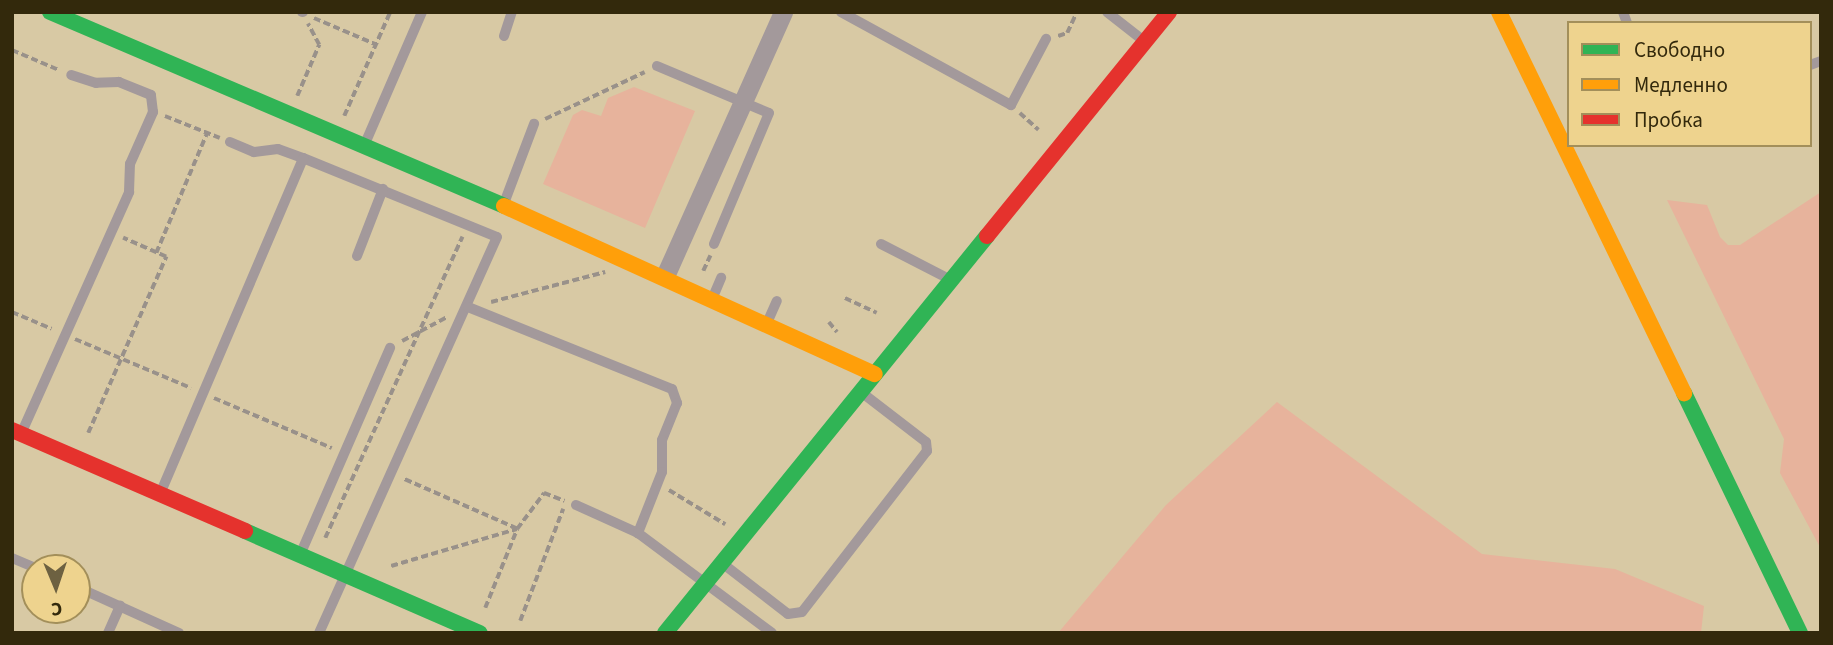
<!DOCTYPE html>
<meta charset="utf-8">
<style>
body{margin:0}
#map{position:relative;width:1833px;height:645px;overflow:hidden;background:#d8c9a4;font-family:"Source Sans 3",sans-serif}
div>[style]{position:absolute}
.green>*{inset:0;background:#e7b39c}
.path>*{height:3.5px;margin-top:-1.75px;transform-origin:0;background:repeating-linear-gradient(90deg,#99918a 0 7px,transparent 0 10.5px)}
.lane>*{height:10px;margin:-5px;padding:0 5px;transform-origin:5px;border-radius:5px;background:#a3999b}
.street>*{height:19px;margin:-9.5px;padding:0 9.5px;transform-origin:9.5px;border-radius:9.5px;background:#a3999b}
.fast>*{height:16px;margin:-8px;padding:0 8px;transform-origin:8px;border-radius:8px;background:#30b455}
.slow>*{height:16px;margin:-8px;padding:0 8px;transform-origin:8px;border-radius:8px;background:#ff9f0a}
.jam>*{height:16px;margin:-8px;padding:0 8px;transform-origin:8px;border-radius:8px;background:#e5322d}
span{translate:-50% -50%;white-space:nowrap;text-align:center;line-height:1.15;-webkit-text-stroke:6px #eed38e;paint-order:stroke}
.frame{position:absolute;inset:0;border:14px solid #33290c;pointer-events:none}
.legend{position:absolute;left:1567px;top:21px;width:245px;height:126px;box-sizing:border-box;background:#eed38e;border:2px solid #a38f5a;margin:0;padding:9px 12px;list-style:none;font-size:21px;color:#33290c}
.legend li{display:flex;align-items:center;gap:14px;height:35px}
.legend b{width:35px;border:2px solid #a38f5a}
.north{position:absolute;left:21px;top:554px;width:70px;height:70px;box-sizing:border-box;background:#eed38e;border:2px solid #a38f5a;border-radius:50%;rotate:178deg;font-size:19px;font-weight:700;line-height:28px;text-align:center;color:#33290c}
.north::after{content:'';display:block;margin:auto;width:24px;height:32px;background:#6d6141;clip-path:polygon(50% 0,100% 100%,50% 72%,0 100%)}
</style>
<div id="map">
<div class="green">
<i style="clip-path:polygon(634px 87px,695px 111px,645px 228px,543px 184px,573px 115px,582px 110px,601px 116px,608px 98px)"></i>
<i style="clip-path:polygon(1821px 192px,1821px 549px,1780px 473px,1784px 439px,1667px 200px,1707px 205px,1720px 237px,1728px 245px,1740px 245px)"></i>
<i style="clip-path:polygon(1277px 402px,1482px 554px,1615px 569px,1704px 606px,1701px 633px,1058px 633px,1166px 505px)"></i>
</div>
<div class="path">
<i style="left:314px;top:18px;width:66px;rotate:23.1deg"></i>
<i style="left:1058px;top:36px;width:9px;rotate:-18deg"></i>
<i style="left:1067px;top:33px;width:23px;rotate:-65deg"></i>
<i style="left:12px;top:50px;width:51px;rotate:23.1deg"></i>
<i style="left:297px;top:96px;width:56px;rotate:-66.7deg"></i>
<i style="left:319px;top:45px;width:24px;rotate:-118deg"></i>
<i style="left:1020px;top:113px;width:25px;rotate:42deg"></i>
<i style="left:165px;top:116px;width:59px;rotate:21.8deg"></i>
<i style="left:344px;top:116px;width:114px;rotate:-66.1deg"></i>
<i style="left:545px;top:119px;width:110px;rotate:-25.2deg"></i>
<i style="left:156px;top:253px;width:130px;rotate:-67deg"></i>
<i style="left:703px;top:271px;width:17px;rotate:-65deg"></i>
<i style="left:845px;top:298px;width:35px;rotate:25deg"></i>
<i style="left:491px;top:302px;width:118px;rotate:-14.7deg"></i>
<i style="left:12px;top:312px;width:43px;rotate:23deg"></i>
<i style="left:829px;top:322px;width:13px;rotate:51deg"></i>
<i style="left:75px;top:339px;width:126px;rotate:22.9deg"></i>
<i style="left:402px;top:341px;width:51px;rotate:-28.1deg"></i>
<i style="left:214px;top:398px;width:128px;rotate:23deg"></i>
<i style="left:88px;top:433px;width:193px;rotate:-66.1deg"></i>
<i style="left:166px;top:257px;width:47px;rotate:-156.2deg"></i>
<i style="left:669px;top:490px;width:66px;rotate:31.3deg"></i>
<i style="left:325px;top:538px;width:331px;rotate:-65.5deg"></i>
<i style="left:391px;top:566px;width:131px;rotate:-16.4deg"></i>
<i style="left:517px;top:529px;width:124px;rotate:-156.3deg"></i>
<i style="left:485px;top:608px;width:85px;rotate:-67.9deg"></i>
<i style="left:517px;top:529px;width:45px;rotate:-53.1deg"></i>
<i style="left:544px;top:493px;width:22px;rotate:21deg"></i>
<i style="left:520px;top:621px;width:120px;rotate:-69deg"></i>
</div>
<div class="lane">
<i style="left:302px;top:12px;width:1px"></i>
<i style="left:841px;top:12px;width:194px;rotate:28.7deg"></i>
<i style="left:1011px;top:105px;width:75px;rotate:-62.1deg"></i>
<i style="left:1107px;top:12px;width:47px;rotate:38.1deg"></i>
<i style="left:1623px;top:12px;width:12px;rotate:70deg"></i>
<i style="left:504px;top:36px;width:25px;rotate:-72deg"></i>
<i style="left:1810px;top:65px;width:12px;rotate:-20deg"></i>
<i style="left:657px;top:66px;width:121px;rotate:22.8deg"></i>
<i style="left:769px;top:113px;width:142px;rotate:112.8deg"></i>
<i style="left:230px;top:142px;width:26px;rotate:23deg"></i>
<i style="left:254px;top:152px;width:24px;rotate:-7deg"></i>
<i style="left:278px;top:149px;width:27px;rotate:20deg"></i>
<i style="left:303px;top:158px;width:209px;rotate:22.2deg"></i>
<i style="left:497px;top:237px;width:434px;rotate:114.2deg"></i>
<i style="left:364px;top:146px;width:146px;rotate:-66.6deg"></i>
<i style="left:503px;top:206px;width:88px;rotate:-69.3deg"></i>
<i style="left:881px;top:244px;width:79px;rotate:27.2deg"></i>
<i style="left:357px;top:256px;width:72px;rotate:-68.8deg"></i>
<i style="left:713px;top:297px;width:21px;rotate:-67deg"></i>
<i style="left:468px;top:307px;width:220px;rotate:21.9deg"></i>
<i style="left:672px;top:389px;width:15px;rotate:70deg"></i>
<i style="left:677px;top:403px;width:40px;rotate:112deg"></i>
<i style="left:662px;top:440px;width:32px;rotate:90deg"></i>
<i style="left:662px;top:472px;width:66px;rotate:111.5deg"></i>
<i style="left:767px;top:323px;width:24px;rotate:-66deg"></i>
<i style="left:21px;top:434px;width:265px;rotate:-65.9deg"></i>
<i style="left:129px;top:192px;width:28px;rotate:-88deg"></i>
<i style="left:130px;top:164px;width:57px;rotate:-66.1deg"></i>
<i style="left:153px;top:112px;width:17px;rotate:-97deg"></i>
<i style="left:151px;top:95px;width:35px;rotate:-158deg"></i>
<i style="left:119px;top:82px;width:23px;rotate:178deg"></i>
<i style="left:96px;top:83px;width:26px;rotate:-162deg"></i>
<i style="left:160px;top:494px;width:365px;rotate:-66.9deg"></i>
<i style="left:576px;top:505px;width:68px;rotate:24.3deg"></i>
<i style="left:638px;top:533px;width:167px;rotate:36.7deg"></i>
<i style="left:300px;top:555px;width:226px;rotate:-66.5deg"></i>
<i style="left:12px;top:558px;width:25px;rotate:23deg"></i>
<i style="left:722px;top:563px;width:83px;rotate:37.7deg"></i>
<i style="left:788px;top:614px;width:14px;rotate:-8deg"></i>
<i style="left:802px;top:612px;width:204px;rotate:-52.2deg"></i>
<i style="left:927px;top:451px;width:9px;rotate:-96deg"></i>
<i style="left:926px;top:442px;width:82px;rotate:-142.4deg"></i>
<i style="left:77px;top:587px;width:112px;rotate:24.3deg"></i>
<i style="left:108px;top:633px;width:30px;rotate:-66deg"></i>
</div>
<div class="street">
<i style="left:665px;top:276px;width:289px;rotate:-65.9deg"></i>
</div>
<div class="fast">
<i style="left:50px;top:12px;width:494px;rotate:23.1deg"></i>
<i style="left:1684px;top:393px;width:267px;rotate:64.2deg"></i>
<i style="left:245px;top:531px;width:256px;rotate:23.5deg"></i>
<i style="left:665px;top:633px;width:511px;rotate:-50.96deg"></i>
</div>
<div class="slow">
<i style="left:1499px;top:12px;width:424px;rotate:64.1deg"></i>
<i style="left:504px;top:206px;width:407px;rotate:24.4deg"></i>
</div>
<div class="jam">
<i style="left:987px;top:236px;width:289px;rotate:-50.9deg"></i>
<i style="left:12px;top:430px;width:254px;rotate:23.4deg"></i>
</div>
<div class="frame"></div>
<ul class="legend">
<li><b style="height:9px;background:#30b455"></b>Свободно</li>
<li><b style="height:9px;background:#ff9f0a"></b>Медленно</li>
<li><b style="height:9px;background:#e5322d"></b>Пробка</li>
</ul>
<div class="north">С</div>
</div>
